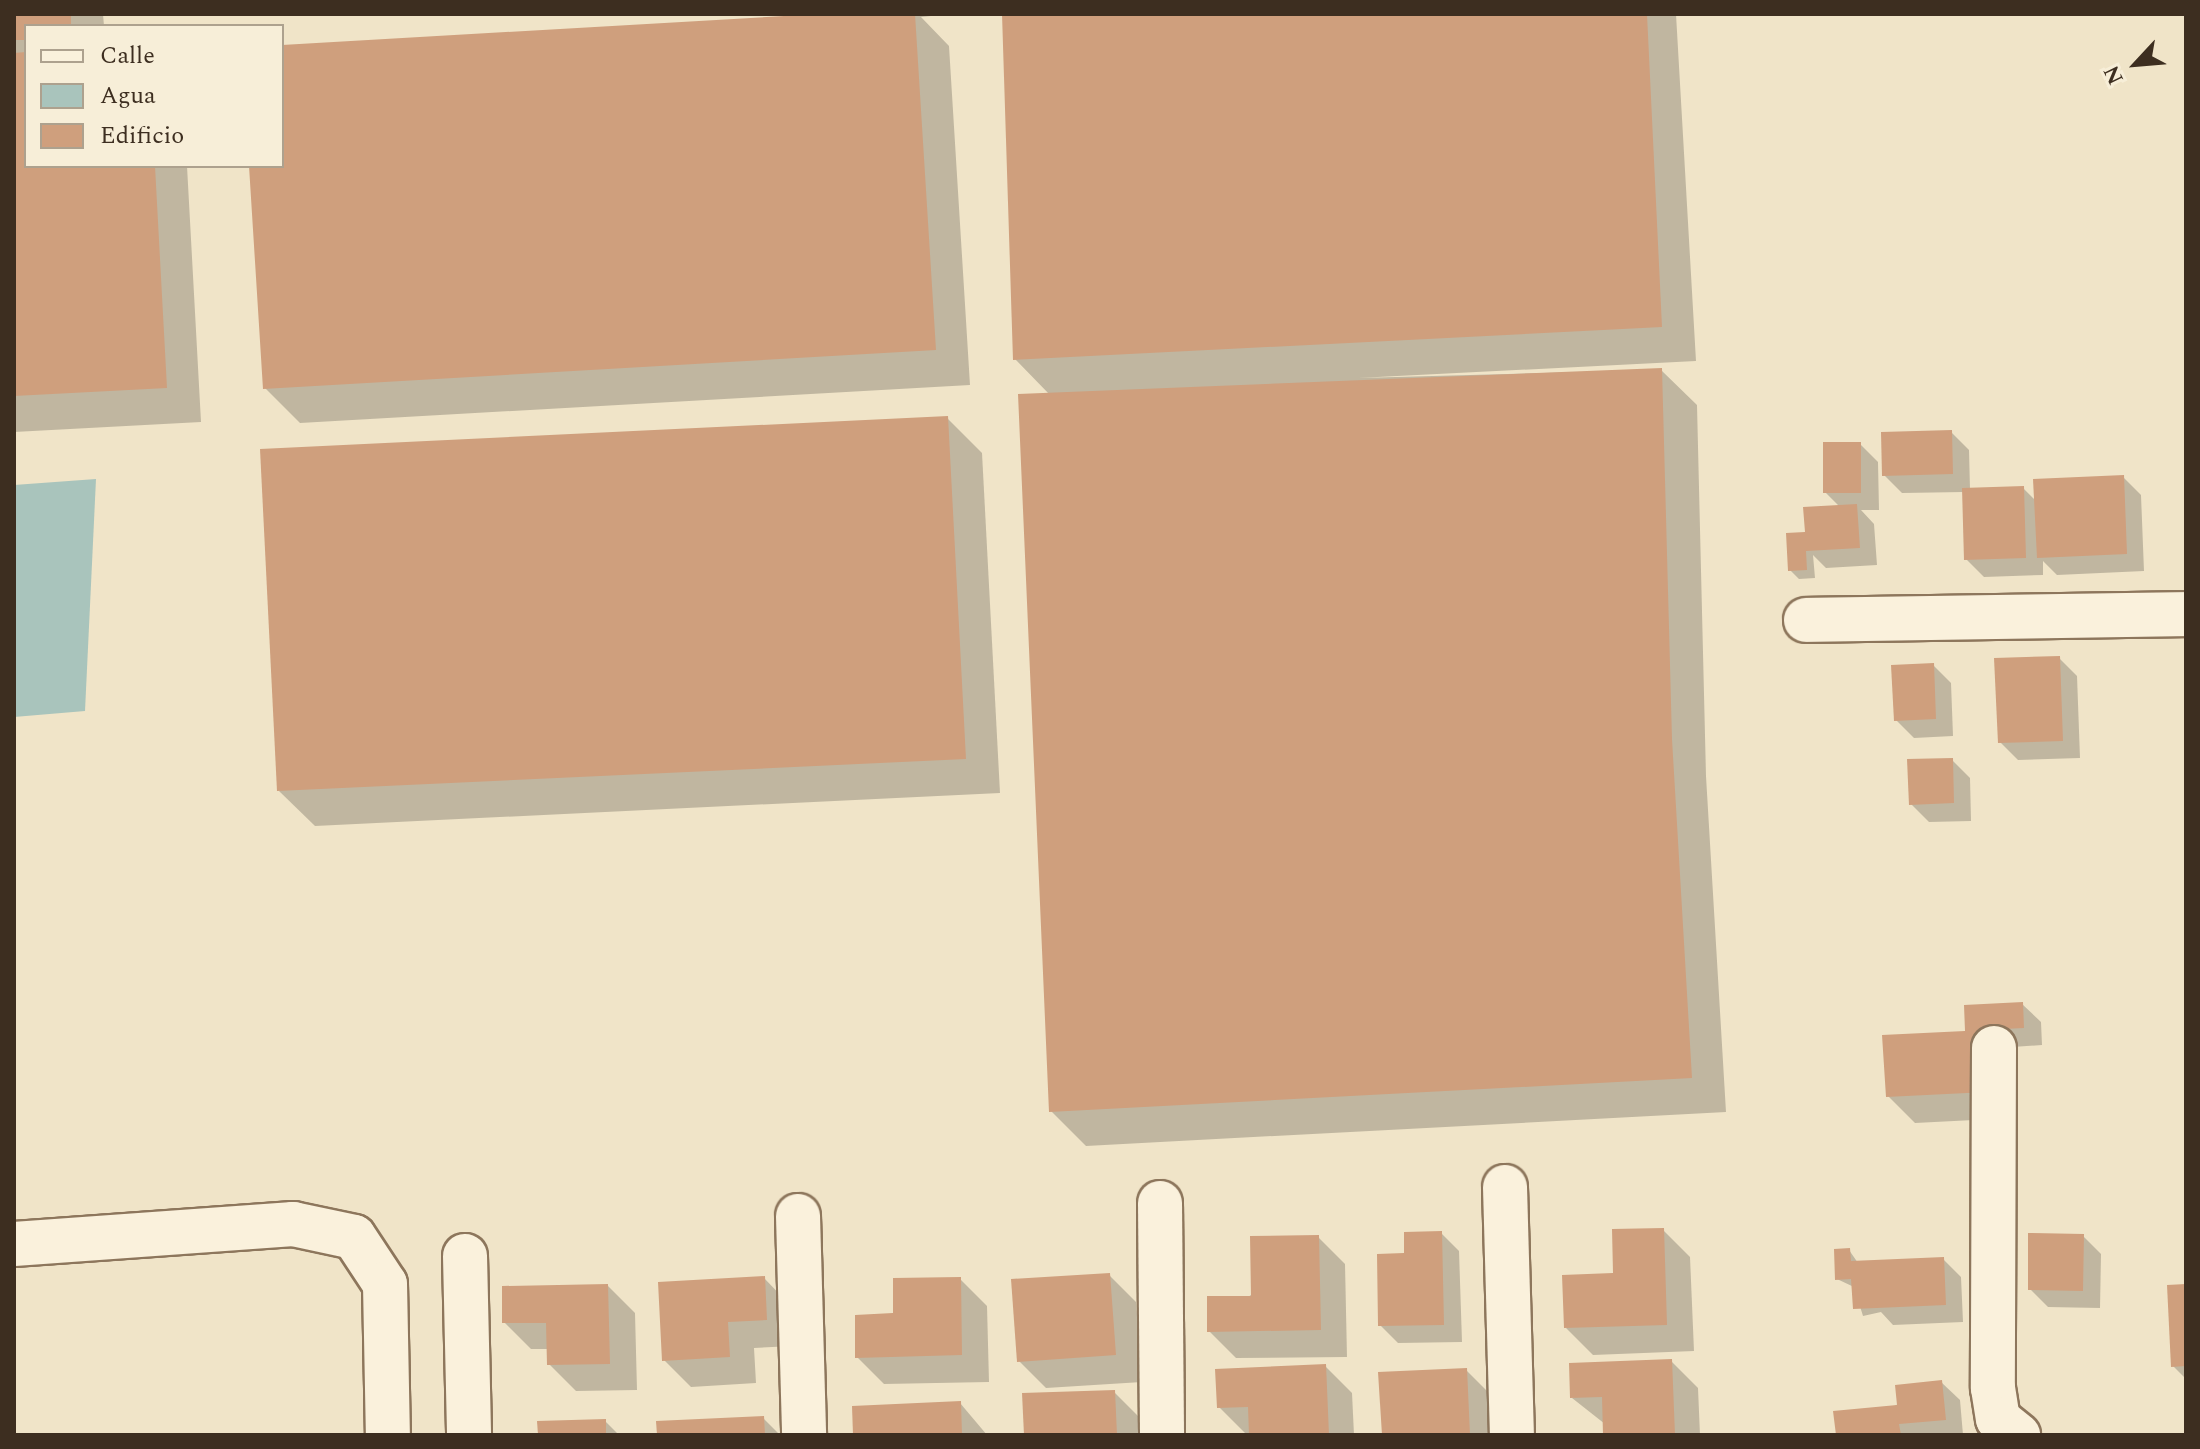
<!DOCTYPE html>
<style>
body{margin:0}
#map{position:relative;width:2200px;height:1449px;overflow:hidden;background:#f0e4c8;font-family:Spectral,serif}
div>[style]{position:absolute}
.water>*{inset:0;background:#a9c4bc}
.shadow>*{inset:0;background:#0003}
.building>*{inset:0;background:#cf9f7d}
.roads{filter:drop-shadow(2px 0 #8d765c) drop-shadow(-2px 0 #8d765c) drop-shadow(0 2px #8d765c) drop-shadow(0 -2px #8d765c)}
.minor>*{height:44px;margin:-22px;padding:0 22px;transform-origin:22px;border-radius:22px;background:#faf1dc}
span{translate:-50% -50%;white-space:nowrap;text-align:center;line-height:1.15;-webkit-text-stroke:8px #f7eed8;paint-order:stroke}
.frame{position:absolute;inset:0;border:16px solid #3d2e20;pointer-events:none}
.legend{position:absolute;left:24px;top:24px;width:260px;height:144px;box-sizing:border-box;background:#f7eed8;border:2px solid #ada18e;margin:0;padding:10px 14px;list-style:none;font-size:24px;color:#3d2e20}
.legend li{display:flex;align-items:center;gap:16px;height:40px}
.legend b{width:40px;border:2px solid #ada18e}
.north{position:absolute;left:2096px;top:24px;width:80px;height:80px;-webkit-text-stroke:6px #f7eed8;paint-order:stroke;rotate:244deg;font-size:22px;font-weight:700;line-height:32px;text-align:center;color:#3d2e20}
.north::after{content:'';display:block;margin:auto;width:28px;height:36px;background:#3d2e20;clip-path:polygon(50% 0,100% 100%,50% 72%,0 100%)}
</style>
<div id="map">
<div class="water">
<i style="clip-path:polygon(96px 479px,85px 711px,14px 717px,14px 485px)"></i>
</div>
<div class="shadow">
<i style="clip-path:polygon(14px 14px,103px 14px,104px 26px,26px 26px,26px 166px,187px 166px,201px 422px,14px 432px)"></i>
<i style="clip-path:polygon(841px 14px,951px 14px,921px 17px,949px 46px,970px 385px,300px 423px,265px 388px,251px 166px,282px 166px,282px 47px)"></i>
<i style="clip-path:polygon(1004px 14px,1676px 14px,1696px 361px,1358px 378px,1661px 370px,1697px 405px,1706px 776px,1726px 1112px,1086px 1146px,1051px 1111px,1050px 395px,1015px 359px)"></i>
<i style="clip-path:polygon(947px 418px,982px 453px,1000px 793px,315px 826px,279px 791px)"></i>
<i style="clip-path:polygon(1951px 432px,1969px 450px,1970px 489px,2023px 488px,2036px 501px,2123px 477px,2141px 495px,2144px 571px,2057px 575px,2043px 561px,2043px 575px,1984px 577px,1966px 559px,1964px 492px,1902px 493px,1884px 475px)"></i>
<i style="clip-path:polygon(1860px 444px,1878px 462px,1879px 510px,1861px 510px,1874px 524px,1877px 565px,1826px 568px,1813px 555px,1815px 578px,1799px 579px,1790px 570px,1807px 534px,1840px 507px,1825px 492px)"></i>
<i style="clip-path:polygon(2059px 658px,2077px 676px,2080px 758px,2018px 760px,2000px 742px)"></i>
<i style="clip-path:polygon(1933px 665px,1951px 683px,1953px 736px,1914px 738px,1896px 720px)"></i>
<i style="clip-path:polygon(1952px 760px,1970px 778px,1971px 821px,1929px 822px,1911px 804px)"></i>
<i style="clip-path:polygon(2022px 1004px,2041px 1022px,2042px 1045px,1998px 1048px,2013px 1118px,1915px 1123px,1888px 1096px,1969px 1033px)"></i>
<i style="clip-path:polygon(1663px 1230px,1690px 1257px,1694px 1351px,1593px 1355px,1566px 1328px)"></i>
<i style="clip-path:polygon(1441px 1233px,1459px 1251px,1462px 1342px,1398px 1343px,1380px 1325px)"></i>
<i style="clip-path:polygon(2083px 1236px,2101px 1254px,2100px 1308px,2048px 1307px,2030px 1289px)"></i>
<i style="clip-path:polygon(1318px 1237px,1345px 1264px,1347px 1357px,1236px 1358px,1209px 1331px)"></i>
<i style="clip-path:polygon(1849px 1250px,1858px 1263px,1943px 1259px,1961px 1277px,1963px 1322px,1893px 1325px,1881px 1312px,1863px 1316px,1854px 1287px,1837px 1279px)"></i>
<i style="clip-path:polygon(1109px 1275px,1136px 1302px,1142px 1382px,1046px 1388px,1019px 1361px)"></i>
<i style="clip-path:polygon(764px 1278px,791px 1306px,793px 1346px,754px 1348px,756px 1383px,691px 1387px,664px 1360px)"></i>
<i style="clip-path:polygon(960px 1279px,987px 1306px,989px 1382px,884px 1384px,857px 1357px)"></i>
<i style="clip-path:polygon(608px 1286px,635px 1313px,637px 1390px,576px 1391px,549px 1364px,549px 1349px,531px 1349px,504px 1322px)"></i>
<i style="clip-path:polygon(2186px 1286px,2186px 1379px,2173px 1366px)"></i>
<i style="clip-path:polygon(1671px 1361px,1698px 1388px,1700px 1435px,1605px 1435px,1605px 1424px,1572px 1398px)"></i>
<i style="clip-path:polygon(1325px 1366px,1352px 1393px,1354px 1435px,1246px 1434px,1219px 1407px)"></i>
<i style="clip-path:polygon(1466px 1370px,1493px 1397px,1495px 1435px,1384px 1435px)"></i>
<i style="clip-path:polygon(1941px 1382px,1960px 1400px,1963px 1435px,1838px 1435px)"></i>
<i style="clip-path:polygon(1114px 1392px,1141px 1419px,1142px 1435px,1026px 1435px)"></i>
<i style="clip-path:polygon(960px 1403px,987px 1435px,855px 1435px)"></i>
<i style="clip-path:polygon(763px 1418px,780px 1435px,659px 1435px)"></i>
<i style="clip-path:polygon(605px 1421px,619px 1435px,540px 1435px)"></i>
</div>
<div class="building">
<i style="clip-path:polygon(14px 14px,71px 14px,71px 26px,26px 26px,26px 40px,14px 40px)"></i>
<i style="clip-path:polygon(819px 14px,915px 14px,936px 350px,263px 389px,249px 166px,282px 166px,282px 45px)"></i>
<i style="clip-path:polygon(1002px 14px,1647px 14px,1662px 327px,1013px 360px)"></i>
<i style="clip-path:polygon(26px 52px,26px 166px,155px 166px,167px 388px,14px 396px,14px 53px)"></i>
<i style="clip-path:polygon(1662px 368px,1672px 739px,1692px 1078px,1049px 1112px,1018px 394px)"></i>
<i style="clip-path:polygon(948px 416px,966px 759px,277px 791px,260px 449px)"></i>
<i style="clip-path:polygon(1952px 430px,1953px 474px,1882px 476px,1881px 432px)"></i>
<i style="clip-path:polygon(1823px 442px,1861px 442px,1861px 493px,1823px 493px)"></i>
<i style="clip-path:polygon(2124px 475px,2127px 554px,2037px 558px,2033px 479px)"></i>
<i style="clip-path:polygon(2024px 486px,2026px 558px,1964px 560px,1962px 488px)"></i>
<i style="clip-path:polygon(1857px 504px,1860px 548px,1806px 551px,1807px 570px,1788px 571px,1786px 533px,1805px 532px,1803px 507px)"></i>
<i style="clip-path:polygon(2060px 656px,2063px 741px,1998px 743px,1994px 658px)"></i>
<i style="clip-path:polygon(1934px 663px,1936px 719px,1894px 721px,1891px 665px)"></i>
<i style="clip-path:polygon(1953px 758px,1954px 803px,1909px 805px,1907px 759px)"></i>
<i style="clip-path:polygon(2023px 1002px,2024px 1028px,1983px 1030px,1987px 1092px,1886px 1097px,1882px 1035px,1965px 1031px,1964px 1005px)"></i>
<i style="clip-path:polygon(1664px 1228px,1667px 1325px,1564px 1328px,1562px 1275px,1613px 1273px,1612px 1229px)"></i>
<i style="clip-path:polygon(1442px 1231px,1444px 1325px,1378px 1326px,1377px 1254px,1404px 1253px,1404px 1232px)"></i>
<i style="clip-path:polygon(2028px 1233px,2084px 1234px,2083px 1291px,2028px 1290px)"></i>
<i style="clip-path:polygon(1319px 1235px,1321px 1330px,1207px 1332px,1207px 1296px,1251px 1296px,1250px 1236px)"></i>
<i style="clip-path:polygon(1850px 1248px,1851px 1261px,1944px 1257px,1946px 1305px,1853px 1309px,1851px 1279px,1835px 1280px,1834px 1249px)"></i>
<i style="clip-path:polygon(1110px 1273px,1116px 1355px,1017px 1362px,1011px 1279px)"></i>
<i style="clip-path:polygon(765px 1276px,767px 1320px,728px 1322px,730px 1357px,662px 1361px,658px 1282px)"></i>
<i style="clip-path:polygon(961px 1277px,962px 1355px,855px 1358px,855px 1315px,893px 1313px,893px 1278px)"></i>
<i style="clip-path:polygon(608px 1284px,610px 1364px,547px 1365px,546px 1323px,502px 1323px,502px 1286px)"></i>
<i style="clip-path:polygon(2186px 1284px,2186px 1366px,2171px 1367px,2167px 1285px)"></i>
<i style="clip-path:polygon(1672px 1359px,1675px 1435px,1603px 1435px,1602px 1397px,1570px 1398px,1569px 1363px)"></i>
<i style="clip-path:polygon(1326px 1364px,1329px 1435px,1249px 1435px,1248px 1407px,1217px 1408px,1215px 1369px)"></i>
<i style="clip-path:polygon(1467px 1368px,1470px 1435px,1382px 1435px,1378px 1372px)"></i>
<i style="clip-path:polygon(1942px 1380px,1946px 1420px,1899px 1424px,1901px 1435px,1836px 1435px,1833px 1411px,1897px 1405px,1895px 1385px)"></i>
<i style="clip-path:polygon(1115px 1390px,1117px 1435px,1024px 1435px,1022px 1393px)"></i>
<i style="clip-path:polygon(961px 1401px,962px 1435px,853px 1435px,852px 1406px)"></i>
<i style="clip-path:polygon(764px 1416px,765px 1435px,657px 1435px,656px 1421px)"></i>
<i style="clip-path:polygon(606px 1419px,606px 1435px,538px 1435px,537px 1421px)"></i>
</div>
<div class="roads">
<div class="minor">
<i style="left:1806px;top:620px;width:380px;rotate:-0.9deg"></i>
<i style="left:1994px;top:1048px;width:340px;rotate:90.2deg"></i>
<i style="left:1993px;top:1388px;width:31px;rotate:81deg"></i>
<i style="left:1998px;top:1419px;width:26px;rotate:39deg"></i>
<i style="left:1505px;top:1187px;width:248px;rotate:88.4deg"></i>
<i style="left:1160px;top:1203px;width:232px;rotate:89.5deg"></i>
<i style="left:798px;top:1216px;width:219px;rotate:88.4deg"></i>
<i style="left:14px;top:1244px;width:280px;rotate:-4.1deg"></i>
<i style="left:293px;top:1224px;width:62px;rotate:12deg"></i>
<i style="left:354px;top:1237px;width:56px;rotate:56.6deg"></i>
<i style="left:385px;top:1284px;width:151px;rotate:88.9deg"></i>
<i style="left:465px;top:1256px;width:179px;rotate:88.7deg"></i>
</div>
</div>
<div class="frame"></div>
<ul class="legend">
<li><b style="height:10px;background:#faf1dc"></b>Calle</li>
<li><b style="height:22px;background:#a9c4bc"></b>Agua</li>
<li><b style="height:22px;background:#cf9f7d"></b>Edificio</li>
</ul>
<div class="north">N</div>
</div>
